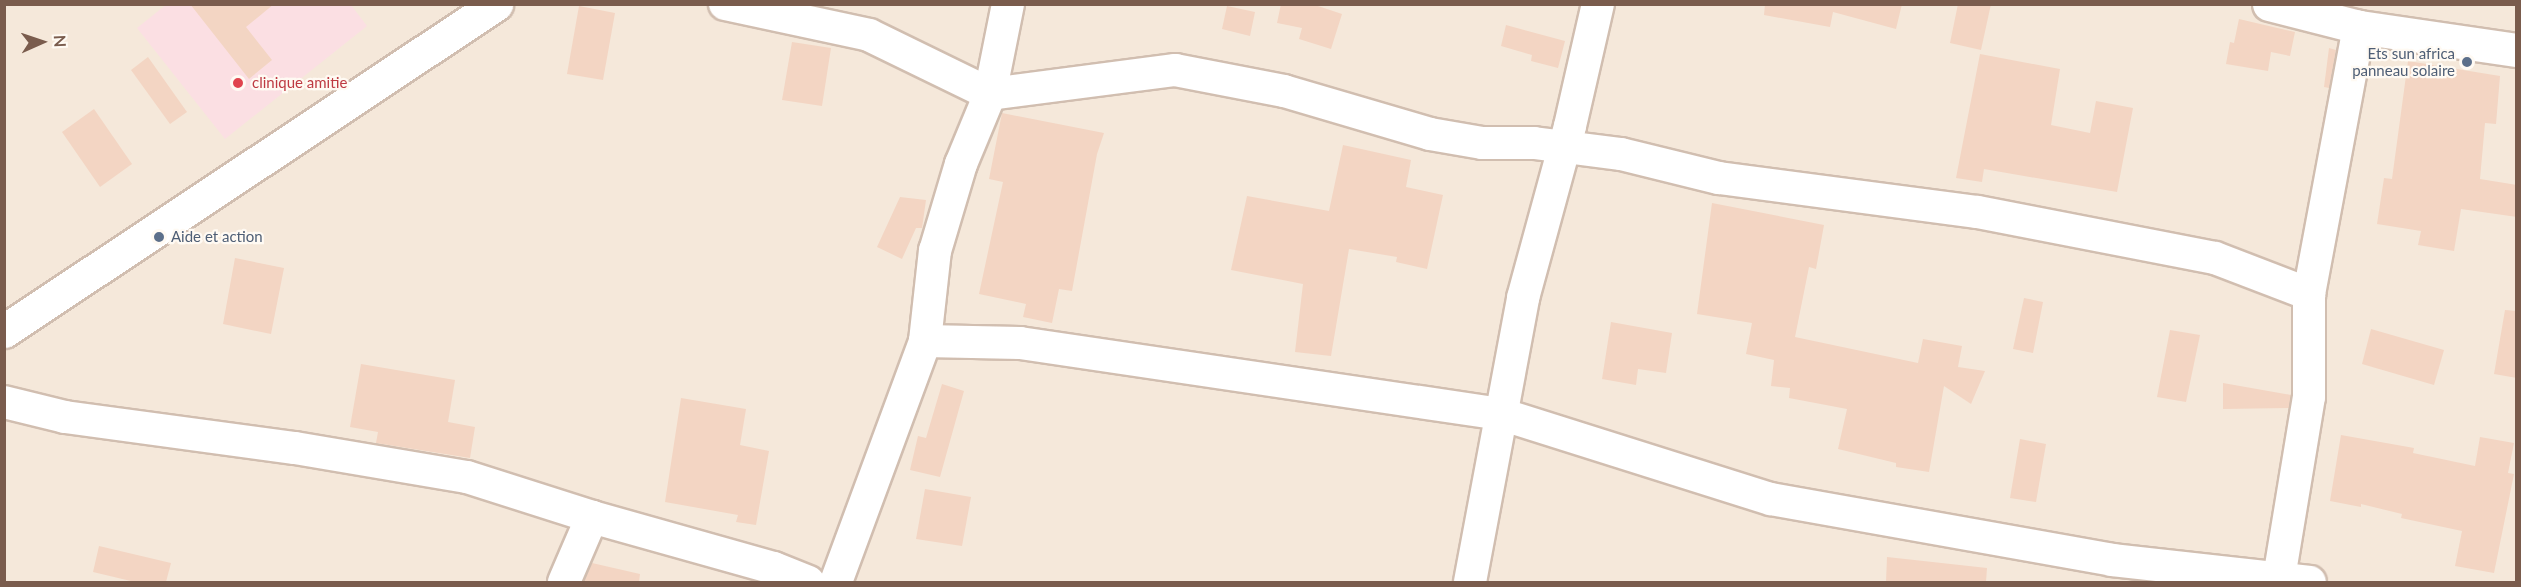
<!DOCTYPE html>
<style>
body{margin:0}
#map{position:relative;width:2521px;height:587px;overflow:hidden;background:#fdf6ec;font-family:Lato,sans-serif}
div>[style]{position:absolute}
.residential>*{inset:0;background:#f5e8da}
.medical>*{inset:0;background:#fbdfe3}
.building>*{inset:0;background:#f3d5c3}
.roads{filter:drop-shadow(2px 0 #d1beb0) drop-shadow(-2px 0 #d1beb0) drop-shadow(0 2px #d1beb0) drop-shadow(0 -2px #d1beb0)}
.street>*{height:32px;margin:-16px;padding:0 16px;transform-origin:16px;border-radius:16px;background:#fff}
.secondary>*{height:33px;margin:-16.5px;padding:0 16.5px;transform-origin:16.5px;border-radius:16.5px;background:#fff}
.dots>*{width:16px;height:16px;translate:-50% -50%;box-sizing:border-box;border:3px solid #fffaf3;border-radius:50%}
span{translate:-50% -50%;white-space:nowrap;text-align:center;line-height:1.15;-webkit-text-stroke:4.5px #fffaf3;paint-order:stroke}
.service-label{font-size:15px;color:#4e5e75}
.right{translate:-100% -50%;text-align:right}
.left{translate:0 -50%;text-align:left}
.health-label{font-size:15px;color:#be3a42}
.frame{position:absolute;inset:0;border:6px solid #7a5c4d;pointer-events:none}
.north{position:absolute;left:12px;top:12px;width:60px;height:60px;-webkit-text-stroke:4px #fffaf3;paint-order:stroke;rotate:87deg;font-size:16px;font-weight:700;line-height:24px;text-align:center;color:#7a5c4d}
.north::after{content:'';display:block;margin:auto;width:21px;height:27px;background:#7a5c4d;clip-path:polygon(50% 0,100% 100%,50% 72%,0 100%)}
</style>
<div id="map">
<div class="residential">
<i style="clip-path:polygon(4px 5px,2516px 5px,2516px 582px,5px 582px)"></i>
</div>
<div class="medical">
<i style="clip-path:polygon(167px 4px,351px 5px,367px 26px,225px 139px,137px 28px)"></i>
</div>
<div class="building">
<i style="clip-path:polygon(190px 4px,274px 4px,246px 27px,272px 60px,249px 79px)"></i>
<i style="clip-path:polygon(1281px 4px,1312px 4px,1342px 14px,1331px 49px,1299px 39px,1302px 28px,1277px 23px)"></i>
<i style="clip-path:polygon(1765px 4px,1902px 4px,1896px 29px,1833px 12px,1830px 27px,1764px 15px)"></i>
<i style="clip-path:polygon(1958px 4px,1991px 4px,1981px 50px,1950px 43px)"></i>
<i style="clip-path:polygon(579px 6px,615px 13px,603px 80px,567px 74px)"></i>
<i style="clip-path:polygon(1227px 6px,1255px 12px,1250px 36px,1222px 29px)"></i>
<i style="clip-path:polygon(2239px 19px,2295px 32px,2290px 56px,2271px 52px,2268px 71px,2226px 64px,2230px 42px,2234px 43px)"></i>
<i style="clip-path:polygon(1506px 25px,1565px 41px,1558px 68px,1531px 61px,1532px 55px,1501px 46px)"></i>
<i style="clip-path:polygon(792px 42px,831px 48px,822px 106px,782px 100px)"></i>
<i style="clip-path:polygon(2329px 48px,2336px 50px,2329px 88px,2324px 87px)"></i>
<i style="clip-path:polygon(1980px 54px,2060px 69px,2051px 125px,2090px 133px,2096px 101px,2133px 108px,2117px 192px,1984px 169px,1982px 182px,1956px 178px)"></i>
<i style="clip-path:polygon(148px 57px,187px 112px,170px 124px,131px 70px)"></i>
<i style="clip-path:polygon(2408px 61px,2500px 76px,2496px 124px,2485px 123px,2480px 179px,2517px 185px,2517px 217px,2461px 209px,2454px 251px,2418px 245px,2421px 231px,2377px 224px,2384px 178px,2392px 179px)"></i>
<i style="clip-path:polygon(94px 109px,132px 164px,100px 187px,62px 132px)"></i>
<i style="clip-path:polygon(1002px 113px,1104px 133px,1097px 154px,1072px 291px,1059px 289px,1052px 323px,1023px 317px,1026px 304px,979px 294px,1003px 182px,989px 179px)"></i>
<i style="clip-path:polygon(1343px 145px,1411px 160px,1406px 187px,1443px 195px,1427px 269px,1396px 262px,1397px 257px,1349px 249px,1331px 356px,1295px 352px,1303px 284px,1231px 270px,1247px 196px,1329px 211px)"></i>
<i style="clip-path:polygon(900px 197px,926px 200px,922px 228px,916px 228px,902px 259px,877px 247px)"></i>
<i style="clip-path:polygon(1712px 203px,1824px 225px,1816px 269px,1809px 267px,1795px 337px,1918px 363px,1923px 339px,1962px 346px,1958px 367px,1985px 371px,1971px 404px,1944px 386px,1929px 472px,1896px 467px,1896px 463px,1838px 449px,1847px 409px,1789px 398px,1790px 388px,1771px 386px,1774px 360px,1746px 354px,1752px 323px,1697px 314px)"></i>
<i style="clip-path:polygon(235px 258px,284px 268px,271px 334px,223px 324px)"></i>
<i style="clip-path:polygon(2024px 298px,2043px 302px,2033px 353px,2013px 349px)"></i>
<i style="clip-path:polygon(2505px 310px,2517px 311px,2517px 378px,2494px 374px)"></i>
<i style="clip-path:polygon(1611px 322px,1672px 333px,1666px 373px,1638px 369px,1636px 385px,1602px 379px)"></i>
<i style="clip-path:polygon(2371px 329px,2444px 350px,2434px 385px,2362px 364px)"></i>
<i style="clip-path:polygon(2170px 330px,2200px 335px,2186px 402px,2157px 397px)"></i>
<i style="clip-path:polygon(361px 364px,455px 380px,448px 422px,475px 427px,470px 458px,376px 443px,378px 432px,350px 427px)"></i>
<i style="clip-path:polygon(2223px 383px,2291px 395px,2289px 408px,2223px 409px)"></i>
<i style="clip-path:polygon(942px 384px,964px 391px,940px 477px,910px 470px,918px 436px,926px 438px)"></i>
<i style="clip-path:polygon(681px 398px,746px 409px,740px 445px,769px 451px,756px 525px,736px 522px,738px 515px,665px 502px)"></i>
<i style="clip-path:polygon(2341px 435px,2414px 448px,2413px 453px,2475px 466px,2480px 437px,2514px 443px,2508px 473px,2514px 474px,2494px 573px,2455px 566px,2462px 531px,2401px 518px,2402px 514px,2361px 504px,2361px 507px,2330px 501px)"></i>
<i style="clip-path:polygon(2020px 439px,2046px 444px,2036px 502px,2010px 498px)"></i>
<i style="clip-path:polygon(925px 489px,971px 497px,962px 546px,916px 539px)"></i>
<i style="clip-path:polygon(99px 546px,171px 563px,166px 582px,135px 582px,93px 572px)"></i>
<i style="clip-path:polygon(1887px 557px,1987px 568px,1986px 582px,1886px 582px)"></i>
<i style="clip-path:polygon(592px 563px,640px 574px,639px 582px,583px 582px)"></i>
</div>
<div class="roads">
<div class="street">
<i style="left:725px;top:4px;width:147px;rotate:12.1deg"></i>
<i style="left:869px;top:35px;width:135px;rotate:26deg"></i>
<i style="left:990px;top:94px;width:187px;rotate:-7.4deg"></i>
<i style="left:1175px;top:70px;width:111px;rotate:10.9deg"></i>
<i style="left:1284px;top:91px;width:152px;rotate:16.4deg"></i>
<i style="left:1430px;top:134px;width:53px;rotate:9.8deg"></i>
<i style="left:1482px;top:143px;width:52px"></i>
<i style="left:1534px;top:143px;width:88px;rotate:7.2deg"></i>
<i style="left:1621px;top:154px;width:101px;rotate:13.8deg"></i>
<i style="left:1719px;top:178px;width:261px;rotate:7.5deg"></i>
<i style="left:1978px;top:212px;width:241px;rotate:11deg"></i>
<i style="left:2215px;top:258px;width:101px;rotate:21deg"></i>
<i style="left:925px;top:341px;width:95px;rotate:1.2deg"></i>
<i style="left:1020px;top:343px;width:486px;rotate:8.4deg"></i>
<i style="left:1501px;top:414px;width:283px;rotate:17.5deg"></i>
<i style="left:1771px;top:499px;width:346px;rotate:10.1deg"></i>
<i style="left:2112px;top:560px;width:199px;rotate:6.3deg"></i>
<i style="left:4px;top:402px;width:63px;rotate:13.8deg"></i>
<i style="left:65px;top:417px;width:232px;rotate:7.7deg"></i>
<i style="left:295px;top:448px;width:174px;rotate:9.6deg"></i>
<i style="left:467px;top:477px;width:131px;rotate:17.7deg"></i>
<i style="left:592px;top:517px;width:189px;rotate:15.7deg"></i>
<i style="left:774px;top:568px;width:37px;rotate:22deg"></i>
<i style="left:2279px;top:578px;width:183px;rotate:-80.6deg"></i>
<i style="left:2309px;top:397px;width:103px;rotate:-90deg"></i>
<i style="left:2309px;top:294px;width:272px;rotate:-79.4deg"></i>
<i style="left:564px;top:582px;width:71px;rotate:-66.7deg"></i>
<i style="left:836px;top:582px;width:257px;rotate:-69.7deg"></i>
<i style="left:925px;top:341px;width:91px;rotate:-83.7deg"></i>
<i style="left:935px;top:251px;width:91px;rotate:-73.4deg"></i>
<i style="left:961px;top:164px;width:76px;rotate:-67.5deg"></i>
<i style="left:990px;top:94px;width:92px;rotate:-78.7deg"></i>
<i style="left:1470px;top:582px;width:289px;rotate:-79.4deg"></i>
<i style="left:1523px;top:298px;width:178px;rotate:-74.7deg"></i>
<i style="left:1570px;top:126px;width:125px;rotate:-77.1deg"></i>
</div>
<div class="secondary">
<i style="left:2269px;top:4px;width:93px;rotate:14.3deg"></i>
<i style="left:2359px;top:27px;width:159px;rotate:8.3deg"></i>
<i style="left:4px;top:331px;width:591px;rotate:-33.61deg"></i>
</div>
</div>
<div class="dots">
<i style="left:2467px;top:62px;background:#5c6f8a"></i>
<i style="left:238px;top:83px;background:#e0444e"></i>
<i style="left:159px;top:237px;background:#5c6f8a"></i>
</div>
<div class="service-label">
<span class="right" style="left:2455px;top:62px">Ets sun africa<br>panneau solaire</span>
<span class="left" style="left:171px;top:237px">Aide et action</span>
</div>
<div class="health-label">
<span class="left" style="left:252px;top:83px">clinique amitie</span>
</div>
<div class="frame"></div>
<div class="north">N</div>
</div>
